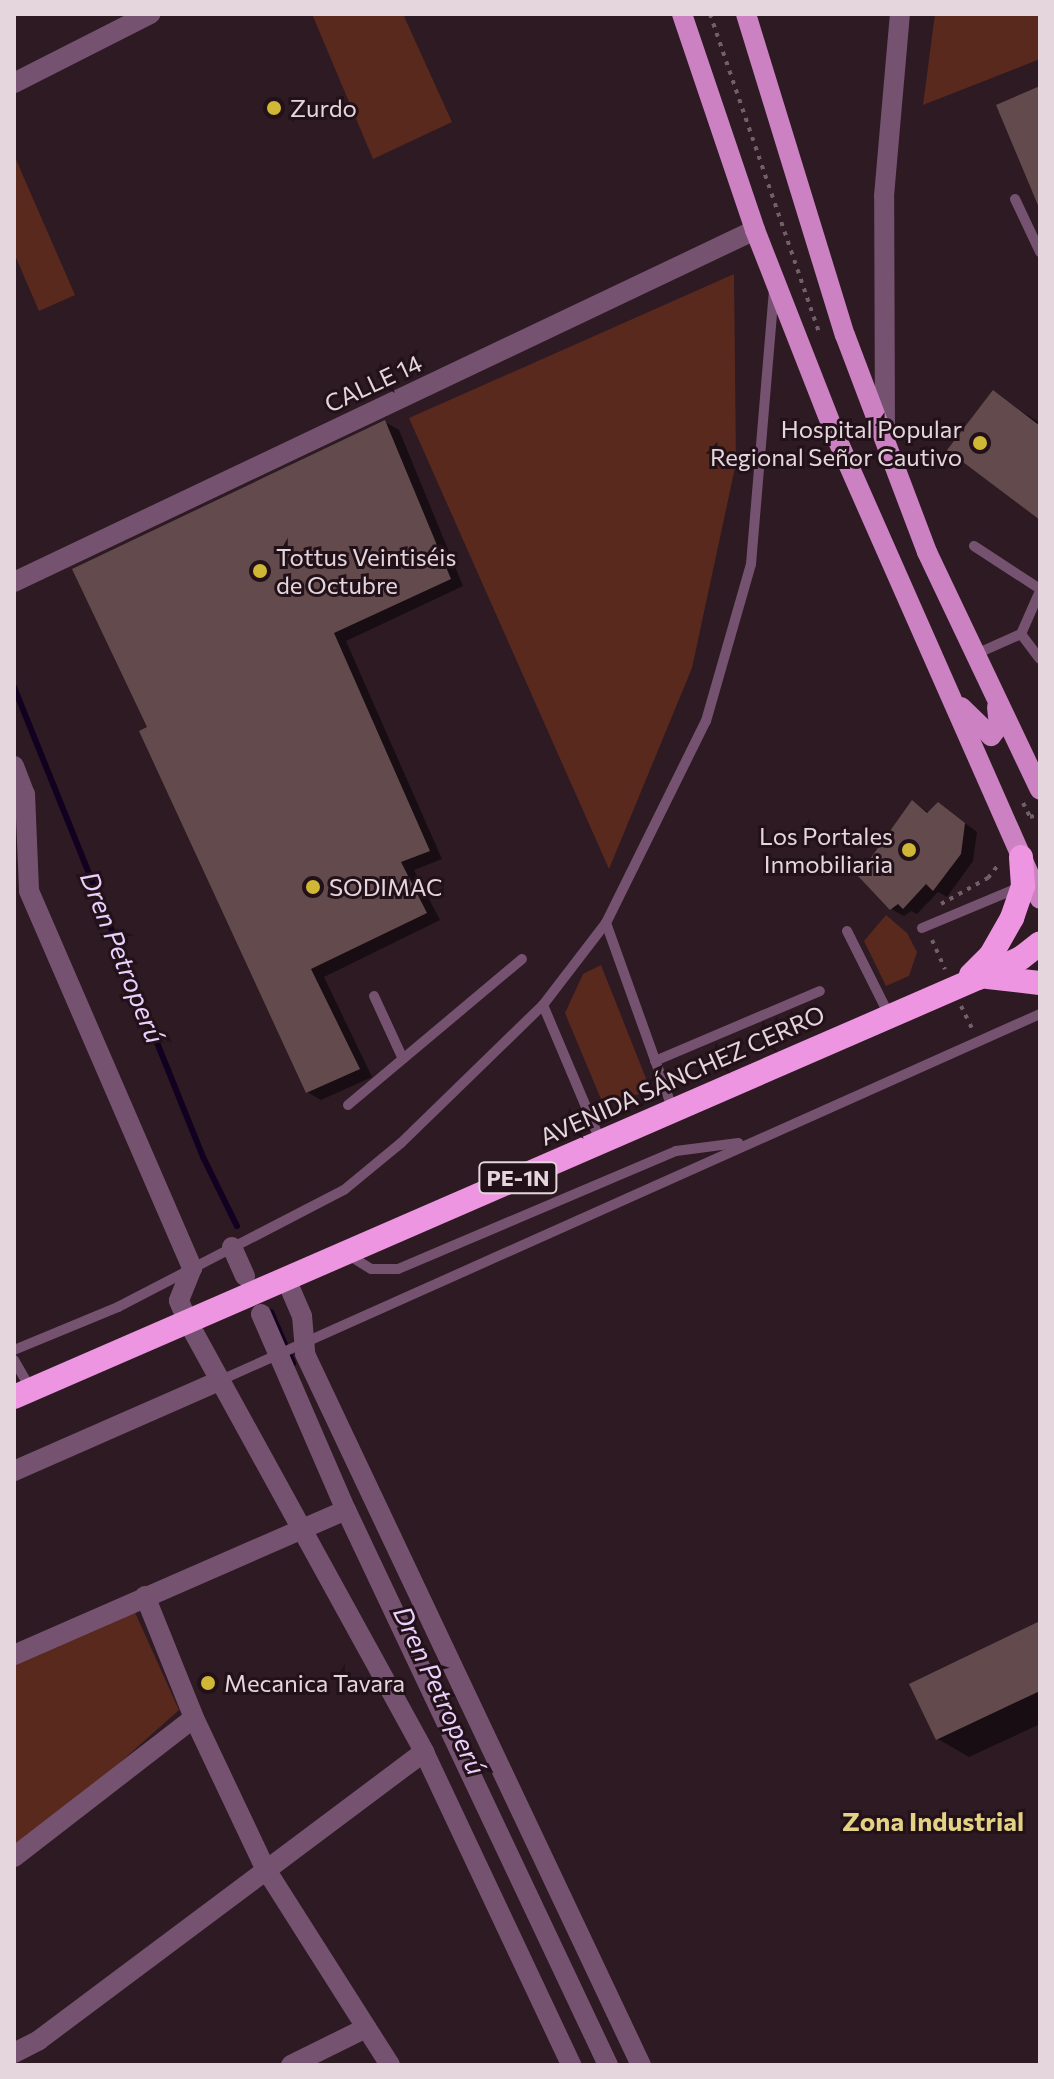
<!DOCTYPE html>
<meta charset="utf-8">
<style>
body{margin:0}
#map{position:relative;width:1054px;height:2079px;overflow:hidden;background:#2d1a22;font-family:Commissioner,sans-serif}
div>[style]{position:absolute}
.green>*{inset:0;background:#59291e}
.shadow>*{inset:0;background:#0007}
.stream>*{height:6px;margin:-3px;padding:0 3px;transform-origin:3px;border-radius:3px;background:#120020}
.building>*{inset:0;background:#634b4d}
.path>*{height:4px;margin-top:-2px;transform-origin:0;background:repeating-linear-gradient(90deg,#716068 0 4px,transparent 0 10px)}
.lane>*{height:10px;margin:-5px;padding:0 5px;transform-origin:5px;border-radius:5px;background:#765271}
.street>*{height:20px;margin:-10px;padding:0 10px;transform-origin:10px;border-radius:10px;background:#765271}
.primary>*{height:20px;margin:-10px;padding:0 10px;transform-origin:10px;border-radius:10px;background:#cc82c2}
.highway>*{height:24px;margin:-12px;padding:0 12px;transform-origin:12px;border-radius:12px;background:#ee95e2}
.dots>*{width:22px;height:22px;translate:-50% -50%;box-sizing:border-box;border:4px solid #231119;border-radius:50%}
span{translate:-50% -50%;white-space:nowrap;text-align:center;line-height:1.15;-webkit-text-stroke:6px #231119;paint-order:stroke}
.shield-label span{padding:2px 6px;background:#231119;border:2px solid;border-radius:6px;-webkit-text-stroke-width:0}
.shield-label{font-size:22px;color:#e4d6dc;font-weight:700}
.poi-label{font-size:24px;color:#e4d6dc}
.left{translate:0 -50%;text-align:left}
.right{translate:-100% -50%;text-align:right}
.street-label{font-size:24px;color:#e4d6dc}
.water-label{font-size:26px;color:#ead0fe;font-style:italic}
.neighbourhood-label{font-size:26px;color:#e4d284;font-weight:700}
.frame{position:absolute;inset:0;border:16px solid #e4d6dc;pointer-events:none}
</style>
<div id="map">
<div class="green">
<i style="clip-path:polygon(312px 14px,403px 14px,452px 122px,373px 159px)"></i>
<i style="clip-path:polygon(935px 14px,1040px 14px,1040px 59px,923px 105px)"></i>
<i style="clip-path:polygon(14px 155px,75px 295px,39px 311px,14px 253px)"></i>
<i style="clip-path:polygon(734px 274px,736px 463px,692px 668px,609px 869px,409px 418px)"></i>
<i style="clip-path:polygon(886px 915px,907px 933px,917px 952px,909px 976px,886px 986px,864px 941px)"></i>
<i style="clip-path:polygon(601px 965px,651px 1091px,603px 1104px,565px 1013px,583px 974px)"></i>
<i style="clip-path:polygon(133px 1608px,179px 1710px,33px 1840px,14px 1850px,14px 1662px)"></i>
</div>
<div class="shadow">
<i style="clip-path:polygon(993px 393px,1040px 423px,1040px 518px)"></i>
<i style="clip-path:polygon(385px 422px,399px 430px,463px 586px,346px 641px,442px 859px,414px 870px,440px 920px,324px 977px,372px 1077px,321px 1100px,307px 1092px,150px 728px)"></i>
<i style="clip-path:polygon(913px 802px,929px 813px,939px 804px,977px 832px,973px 861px,947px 897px,938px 892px,917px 914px,911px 911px,904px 916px,891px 909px)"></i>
<i style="clip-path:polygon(1040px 1624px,1040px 1724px,969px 1757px,938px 1739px)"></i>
</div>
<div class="stream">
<i style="left:14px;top:687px;width:507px;rotate:68.09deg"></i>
<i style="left:203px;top:1157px;width:77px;rotate:63.8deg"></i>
<i style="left:271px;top:1312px;width:56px;rotate:66.7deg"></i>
</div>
<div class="building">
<i style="clip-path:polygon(1040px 86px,1040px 210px,996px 105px)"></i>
<i style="clip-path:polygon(993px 390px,1040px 426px,1040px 520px,947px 450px)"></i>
<i style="clip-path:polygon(385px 420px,451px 579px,334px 633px,430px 851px,401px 862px,427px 913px,311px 969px,360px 1069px,306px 1093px,139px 731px,147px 727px,72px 569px)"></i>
<i style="clip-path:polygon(912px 800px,927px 813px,938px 802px,965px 823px,961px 854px,933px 891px,926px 884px,903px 909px,898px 904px,890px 910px,858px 876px)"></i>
<i style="clip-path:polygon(1040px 1621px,1040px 1691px,936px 1740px,909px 1684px)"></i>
</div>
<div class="path">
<i style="left:710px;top:14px;width:337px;rotate:71.1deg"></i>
<i style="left:1023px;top:803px;width:16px;rotate:63deg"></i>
<i style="left:1030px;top:817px;width:10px;rotate:-17deg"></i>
<i style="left:941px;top:904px;width:54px;rotate:-29deg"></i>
<i style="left:988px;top:878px;width:16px;rotate:-52deg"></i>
<i style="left:932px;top:940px;width:32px;rotate:66deg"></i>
<i style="left:961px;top:1006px;width:28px;rotate:64deg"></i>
</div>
<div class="lane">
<i style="left:1015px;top:199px;width:59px;rotate:64.7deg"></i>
<i style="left:974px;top:546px;width:79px;rotate:33.1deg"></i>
<i style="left:1021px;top:634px;width:47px;rotate:-66.2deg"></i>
<i style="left:976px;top:654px;width:49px;rotate:-24deg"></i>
<i style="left:1021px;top:634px;width:31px;rotate:53deg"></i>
<i style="left:606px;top:923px;width:199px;rotate:70.3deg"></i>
<i style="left:922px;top:928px;width:106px;rotate:-22.7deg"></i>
<i style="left:847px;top:931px;width:94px;rotate:63.4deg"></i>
<i style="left:374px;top:996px;width:69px;rotate:65.3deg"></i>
<i style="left:543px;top:1005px;width:149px;rotate:67.1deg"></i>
<i style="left:655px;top:1061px;width:179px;rotate:-23deg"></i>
<i style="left:348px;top:1105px;width:227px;rotate:-40deg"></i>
<i style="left:347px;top:1254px;width:28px;rotate:32deg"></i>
<i style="left:371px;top:1269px;width:27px"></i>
<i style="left:398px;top:1269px;width:302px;rotate:-23deg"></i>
<i style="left:676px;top:1151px;width:63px;rotate:-7.4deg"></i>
<i style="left:14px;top:1350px;width:113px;rotate:-22.5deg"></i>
<i style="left:118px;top:1307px;width:254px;rotate:-27.4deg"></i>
<i style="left:344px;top:1190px;width:74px;rotate:-39.5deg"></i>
<i style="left:401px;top:1143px;width:198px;rotate:-44.2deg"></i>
<i style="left:543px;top:1005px;width:103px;rotate:-52.5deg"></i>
<i style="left:606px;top:923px;width:225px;rotate:-63.7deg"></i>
<i style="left:706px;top:721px;width:163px;rotate:-74deg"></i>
<i style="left:751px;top:564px;width:273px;rotate:-85.2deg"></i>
<i style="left:14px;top:1360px;width:32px;rotate:60deg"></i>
<i style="left:221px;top:1380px;width:897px;rotate:-24.08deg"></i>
</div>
<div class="street">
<i style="left:14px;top:83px;width:153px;rotate:-26.9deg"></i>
<i style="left:885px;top:436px;width:240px;rotate:-90.2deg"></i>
<i style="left:884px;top:196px;width:183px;rotate:-85deg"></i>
<i style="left:14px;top:582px;width:820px;rotate:-25.41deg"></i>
<i style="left:14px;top:766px;width:30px;rotate:69deg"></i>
<i style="left:25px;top:794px;width:97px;rotate:87.6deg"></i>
<i style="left:29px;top:891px;width:411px;rotate:66.6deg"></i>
<i style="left:192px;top:1268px;width:35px;rotate:112deg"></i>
<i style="left:179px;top:1301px;width:23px;rotate:67deg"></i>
<i style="left:188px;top:1322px;width:491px;rotate:61.2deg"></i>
<i style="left:424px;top:1752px;width:346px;rotate:64.8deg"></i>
<i style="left:232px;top:1247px;width:32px;rotate:66deg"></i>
<i style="left:286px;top:1279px;width:40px;rotate:66.6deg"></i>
<i style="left:302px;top:1316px;width:38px;rotate:85deg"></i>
<i style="left:305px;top:1354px;width:786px;rotate:64.71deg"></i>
<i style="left:261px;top:1314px;width:214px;rotate:66.6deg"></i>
<i style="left:346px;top:1510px;width:614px;rotate:64.73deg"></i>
<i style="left:14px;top:1471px;width:226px;rotate:-23.7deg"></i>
<i style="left:145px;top:1596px;width:131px;rotate:68.1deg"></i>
<i style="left:194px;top:1718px;width:166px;rotate:64.7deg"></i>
<i style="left:265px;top:1868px;width:233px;rotate:57.6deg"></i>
<i style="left:14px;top:1655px;width:362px;rotate:-23.6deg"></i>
<i style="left:14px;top:1857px;width:227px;rotate:-37.7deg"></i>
<i style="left:14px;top:2053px;width:28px;rotate:-27deg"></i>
<i style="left:39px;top:2040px;width:481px;rotate:-36.8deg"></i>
<i style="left:291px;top:2065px;width:84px;rotate:-26.3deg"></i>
</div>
<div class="primary">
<i style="left:682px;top:14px;width:228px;rotate:71.3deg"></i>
<i style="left:755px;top:230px;width:217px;rotate:68.6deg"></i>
<i style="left:834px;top:432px;width:510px;rotate:66.2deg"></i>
<i style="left:746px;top:14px;width:336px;rotate:72.9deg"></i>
<i style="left:845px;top:335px;width:232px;rotate:69.3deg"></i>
<i style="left:927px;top:552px;width:263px;rotate:64.6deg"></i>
<i style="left:961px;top:707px;width:42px;rotate:44deg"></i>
<i style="left:991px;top:736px;width:13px;rotate:-51deg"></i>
<i style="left:999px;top:726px;width:19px;rotate:-96deg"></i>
</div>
<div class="highway">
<i style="left:971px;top:975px;width:28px;rotate:-45deg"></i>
<i style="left:991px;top:955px;width:43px;rotate:-60.4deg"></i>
<i style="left:1012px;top:918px;width:34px;rotate:-71deg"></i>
<i style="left:1023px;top:886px;width:29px;rotate:-94deg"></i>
<i style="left:988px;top:977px;width:52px;rotate:6.6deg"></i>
<i style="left:14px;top:1397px;width:1051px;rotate:-23.49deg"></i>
<i style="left:978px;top:978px;width:47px;rotate:-24.9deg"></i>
<i style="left:1021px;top:958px;width:24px;rotate:-38deg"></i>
</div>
<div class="dots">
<i style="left:274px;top:108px;background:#d1b736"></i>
<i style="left:980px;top:443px;background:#d1b736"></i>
<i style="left:260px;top:571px;background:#d1b736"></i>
<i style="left:909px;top:850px;background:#d1b736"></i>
<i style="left:313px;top:887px;background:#d1b736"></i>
<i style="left:208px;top:1683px;background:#d1b736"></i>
</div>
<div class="shield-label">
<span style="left:518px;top:1178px">PE-1N</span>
</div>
<div class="poi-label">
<span class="left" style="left:290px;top:108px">Zurdo</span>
<span class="right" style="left:962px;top:443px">Hospital Popular<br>Regional Señor Cautivo</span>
<span class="left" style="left:276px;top:571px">Tottus Veintiséis<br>de Octubre</span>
<span class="right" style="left:893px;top:850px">Los Portales<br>Inmobiliaria</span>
<span class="left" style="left:329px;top:887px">SODIMAC</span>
<span class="left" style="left:224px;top:1683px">Mecanica Tavara</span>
</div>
<div class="street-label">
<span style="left:373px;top:383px;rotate:-25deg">CALLE 14</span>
<span style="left:682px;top:1075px;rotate:-24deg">AVENIDA SÁNCHEZ CERRO</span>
</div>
<div class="water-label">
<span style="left:123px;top:957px;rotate:68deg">Dren Petroperú</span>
<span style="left:440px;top:1690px;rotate:65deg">Dren Petroperú</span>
</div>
<div class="neighbourhood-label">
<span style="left:933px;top:1821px">Zona Industrial</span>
</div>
<div class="frame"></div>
</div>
